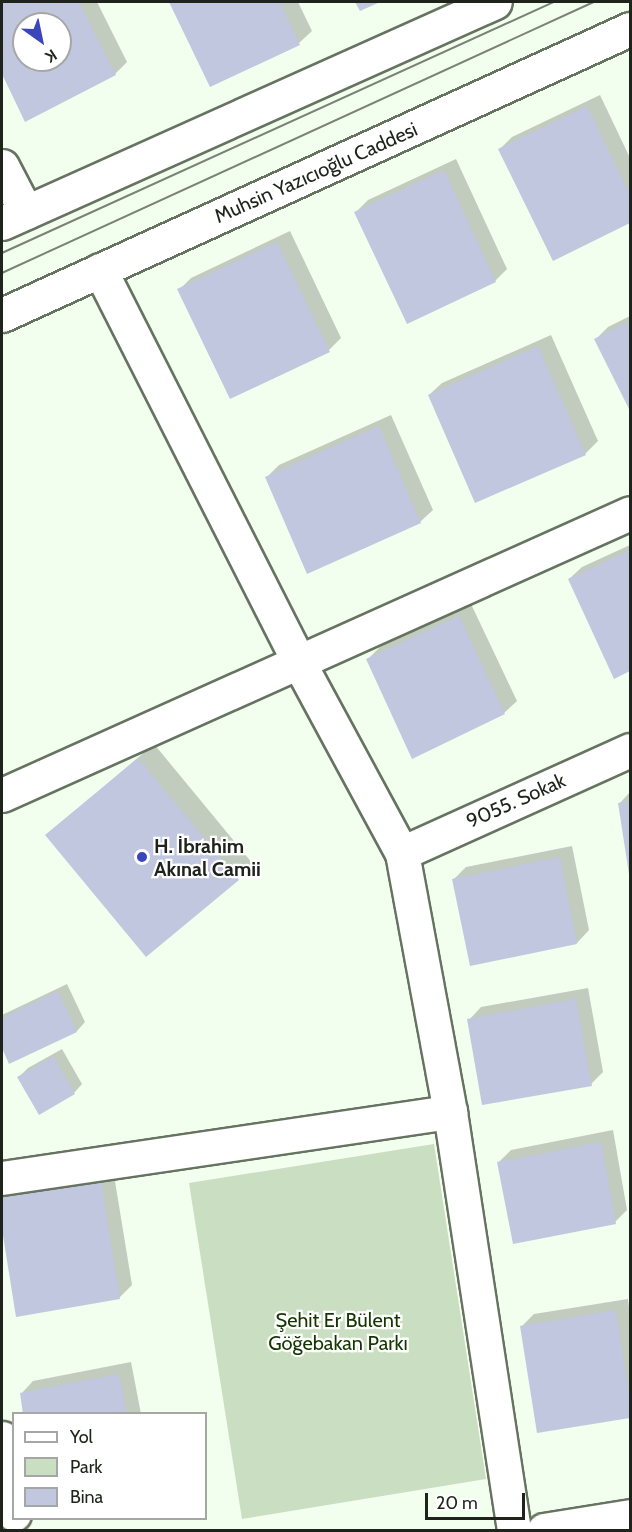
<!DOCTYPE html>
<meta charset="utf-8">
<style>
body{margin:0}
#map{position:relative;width:632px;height:1532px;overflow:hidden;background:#f2feee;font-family:Cabin,sans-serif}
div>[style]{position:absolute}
.green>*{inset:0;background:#cadec2}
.shadow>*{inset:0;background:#0003}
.building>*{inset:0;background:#c1c7de}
.roads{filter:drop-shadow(2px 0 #667361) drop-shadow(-2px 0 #667361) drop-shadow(0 2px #667361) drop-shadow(0 -2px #667361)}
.street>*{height:33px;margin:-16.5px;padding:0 16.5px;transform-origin:16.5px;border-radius:16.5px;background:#fff}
.secondary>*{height:33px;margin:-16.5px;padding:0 16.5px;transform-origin:16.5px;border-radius:16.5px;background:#fff}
.primary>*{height:33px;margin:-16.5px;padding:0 16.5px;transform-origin:16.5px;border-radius:16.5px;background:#fff}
.tram>*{height:1.5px;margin:-0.75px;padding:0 0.75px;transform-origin:0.75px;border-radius:0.75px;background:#798276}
.dots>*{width:16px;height:16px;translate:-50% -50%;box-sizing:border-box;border:3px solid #fff;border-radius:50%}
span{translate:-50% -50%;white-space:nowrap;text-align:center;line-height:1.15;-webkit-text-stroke:4.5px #fff;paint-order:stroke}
.street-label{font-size:20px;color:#1e241c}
.poi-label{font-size:20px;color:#1e241c;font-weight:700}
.left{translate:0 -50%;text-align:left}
.park-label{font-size:20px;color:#143601}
.frame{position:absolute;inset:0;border:3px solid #1e241c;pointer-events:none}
.legend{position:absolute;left:12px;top:1412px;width:195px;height:108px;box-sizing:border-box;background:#fff;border:2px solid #a5a7a4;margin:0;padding:8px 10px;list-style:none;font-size:18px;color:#1e241c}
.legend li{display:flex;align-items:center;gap:12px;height:30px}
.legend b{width:30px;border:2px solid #a5a7a4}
.north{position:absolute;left:12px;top:12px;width:60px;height:60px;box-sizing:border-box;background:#fff;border:2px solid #a5a7a4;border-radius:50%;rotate:147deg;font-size:16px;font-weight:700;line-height:24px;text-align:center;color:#1e241c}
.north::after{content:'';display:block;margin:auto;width:21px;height:27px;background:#3a46b9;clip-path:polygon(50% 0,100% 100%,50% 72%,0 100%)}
.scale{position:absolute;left:425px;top:1493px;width:100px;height:27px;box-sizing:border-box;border:3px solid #1e241c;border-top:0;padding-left:8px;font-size:18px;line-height:21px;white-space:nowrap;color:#1e241c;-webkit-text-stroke:4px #fff;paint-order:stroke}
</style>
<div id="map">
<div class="green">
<i style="clip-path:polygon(434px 1144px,486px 1479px,242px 1519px,189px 1183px)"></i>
</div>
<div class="shadow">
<i style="clip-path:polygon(evenodd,2px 2px,97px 2px,127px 62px,115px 74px,26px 120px,2px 71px,2px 2px,24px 24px,60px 24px,60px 60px,24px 60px,24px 24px)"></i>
<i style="clip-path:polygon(171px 2px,298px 2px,312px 31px,299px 43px,211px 85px)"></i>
<i style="clip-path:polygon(600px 95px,630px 158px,630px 221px,553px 259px,500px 149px,512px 137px)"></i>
<i style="clip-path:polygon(456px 159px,507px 269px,495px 281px,356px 212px,368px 200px)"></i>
<i style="clip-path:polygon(290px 231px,341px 338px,329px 350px,179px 290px,191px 278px)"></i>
<i style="clip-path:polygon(630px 316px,630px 408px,596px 339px,608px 327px)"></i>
<i style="clip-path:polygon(551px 335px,598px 441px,586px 453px,476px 501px,429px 395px,442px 383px)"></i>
<i style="clip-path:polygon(391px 415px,433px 510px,420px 522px,267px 477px,279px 465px)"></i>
<i style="clip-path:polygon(630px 545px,630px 669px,614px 677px,569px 579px,582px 567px)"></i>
<i style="clip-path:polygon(471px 604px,517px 701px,504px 713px,367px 660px,380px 647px)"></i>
<i style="clip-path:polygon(154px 744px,253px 864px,146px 955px,47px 835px)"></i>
<i style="clip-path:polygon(630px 792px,630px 872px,620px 803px)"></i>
<i style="clip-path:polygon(572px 846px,589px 930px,577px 943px,454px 879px,466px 867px)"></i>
<i style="clip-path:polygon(67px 984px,85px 1022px,77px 1031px,10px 1062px,2px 1044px,2px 1015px)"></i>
<i style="clip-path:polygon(588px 988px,603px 1072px,591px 1084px,469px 1020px,481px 1007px)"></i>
<i style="clip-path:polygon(62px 1049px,82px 1084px,74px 1093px,19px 1077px,28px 1068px)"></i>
<i style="clip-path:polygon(613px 1130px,627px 1210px,615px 1222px,499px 1162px,511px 1150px)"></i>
<i style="clip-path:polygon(113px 1169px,132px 1285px,119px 1298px,17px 1315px,2px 1220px,2px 1195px,10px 1187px)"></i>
<i style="clip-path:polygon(628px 1299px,630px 1315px,630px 1416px,538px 1431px,522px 1326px,534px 1314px)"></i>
<i style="clip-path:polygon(131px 1362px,141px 1414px,25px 1414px,21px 1394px,33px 1381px)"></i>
</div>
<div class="building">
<i style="clip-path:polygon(evenodd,2px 2px,79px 2px,116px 75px,25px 122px,2px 74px,2px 2px,24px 24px,60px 24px,60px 60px,24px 60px,24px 24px)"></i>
<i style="clip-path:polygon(169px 2px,280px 2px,300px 45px,210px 87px)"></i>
<i style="clip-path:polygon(355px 2px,380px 2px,360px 11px)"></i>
<i style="clip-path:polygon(587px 106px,630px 195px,630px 223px,553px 261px,498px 149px)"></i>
<i style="clip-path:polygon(444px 170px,496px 282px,407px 324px,354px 212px)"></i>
<i style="clip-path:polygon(277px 242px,330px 352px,230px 399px,177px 289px)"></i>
<i style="clip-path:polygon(630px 321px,630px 411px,594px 339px)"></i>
<i style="clip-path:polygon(538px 346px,586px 455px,475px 503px,428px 395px)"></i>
<i style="clip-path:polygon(379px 426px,421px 523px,307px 574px,265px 477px)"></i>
<i style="clip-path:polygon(630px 550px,630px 671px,614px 679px,568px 579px)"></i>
<i style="clip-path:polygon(459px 616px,505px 714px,412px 759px,366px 659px)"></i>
<i style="clip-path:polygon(138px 758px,239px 880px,146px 957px,45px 835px)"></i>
<i style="clip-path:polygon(630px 801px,630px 874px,629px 874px,618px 803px)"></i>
<i style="clip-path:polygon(560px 857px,577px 944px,470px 966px,452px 879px)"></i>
<i style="clip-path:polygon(58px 991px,77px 1032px,9px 1064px,2px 1048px,2px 1018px)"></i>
<i style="clip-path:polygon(576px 999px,592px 1086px,482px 1105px,467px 1019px)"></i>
<i style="clip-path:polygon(53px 1056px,75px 1094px,39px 1115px,17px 1077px)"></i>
<i style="clip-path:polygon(601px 1142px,616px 1224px,513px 1244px,497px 1162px)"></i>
<i style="clip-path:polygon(101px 1181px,120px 1299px,16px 1317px,2px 1229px,2px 1198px)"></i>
<i style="clip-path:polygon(616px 1310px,630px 1401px,630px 1418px,537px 1433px,520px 1326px)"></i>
<i style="clip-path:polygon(119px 1374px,127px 1414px,23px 1414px,20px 1393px)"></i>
</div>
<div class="roads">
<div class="street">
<i style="left:2px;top:166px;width:52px;rotate:62.4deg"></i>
<i style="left:100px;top:270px;width:438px;rotate:63.1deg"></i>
<i style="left:298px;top:661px;width:218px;rotate:61.6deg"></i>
<i style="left:402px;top:853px;width:263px;rotate:79.5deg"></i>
<i style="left:450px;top:1112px;width:423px;rotate:81.3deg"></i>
<i style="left:2px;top:795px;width:688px;rotate:-24.18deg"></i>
<i style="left:402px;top:853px;width:250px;rotate:-24.3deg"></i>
<i style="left:2px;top:1178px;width:453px;rotate:-8.4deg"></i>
<i style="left:2px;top:1438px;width:77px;rotate:81deg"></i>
</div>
<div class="secondary">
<i style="left:544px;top:1530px;width:87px;rotate:-9.2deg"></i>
</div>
<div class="primary">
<i style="left:2px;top:223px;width:540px;rotate:-24.15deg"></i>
<i style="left:2px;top:315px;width:690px;rotate:-24.49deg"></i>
</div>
</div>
<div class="tram">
<i style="left:2px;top:253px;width:606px;rotate:-24.45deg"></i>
<i style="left:2px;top:273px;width:651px;rotate:-24.6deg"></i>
</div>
<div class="dots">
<i style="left:142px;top:857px;background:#3a46b9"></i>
</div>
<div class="street-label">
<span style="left:316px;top:173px;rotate:-24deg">Muhsin Yazıcıoğlu Caddesi</span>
<span style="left:516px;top:801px;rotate:-24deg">9055. Sokak</span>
</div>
<div class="poi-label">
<span class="left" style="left:154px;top:858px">H. İbrahim<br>Akınal Camii</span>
</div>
<div class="park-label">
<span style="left:338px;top:1332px">Şehit Er Bülent<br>Göğebakan Parkı</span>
</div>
<div class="frame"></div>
<ul class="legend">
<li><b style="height:8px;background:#fff"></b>Yol</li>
<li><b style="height:16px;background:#cadec2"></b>Park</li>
<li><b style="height:16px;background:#c1c7de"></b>Bina</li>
</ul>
<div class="north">K</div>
<div class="scale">20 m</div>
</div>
